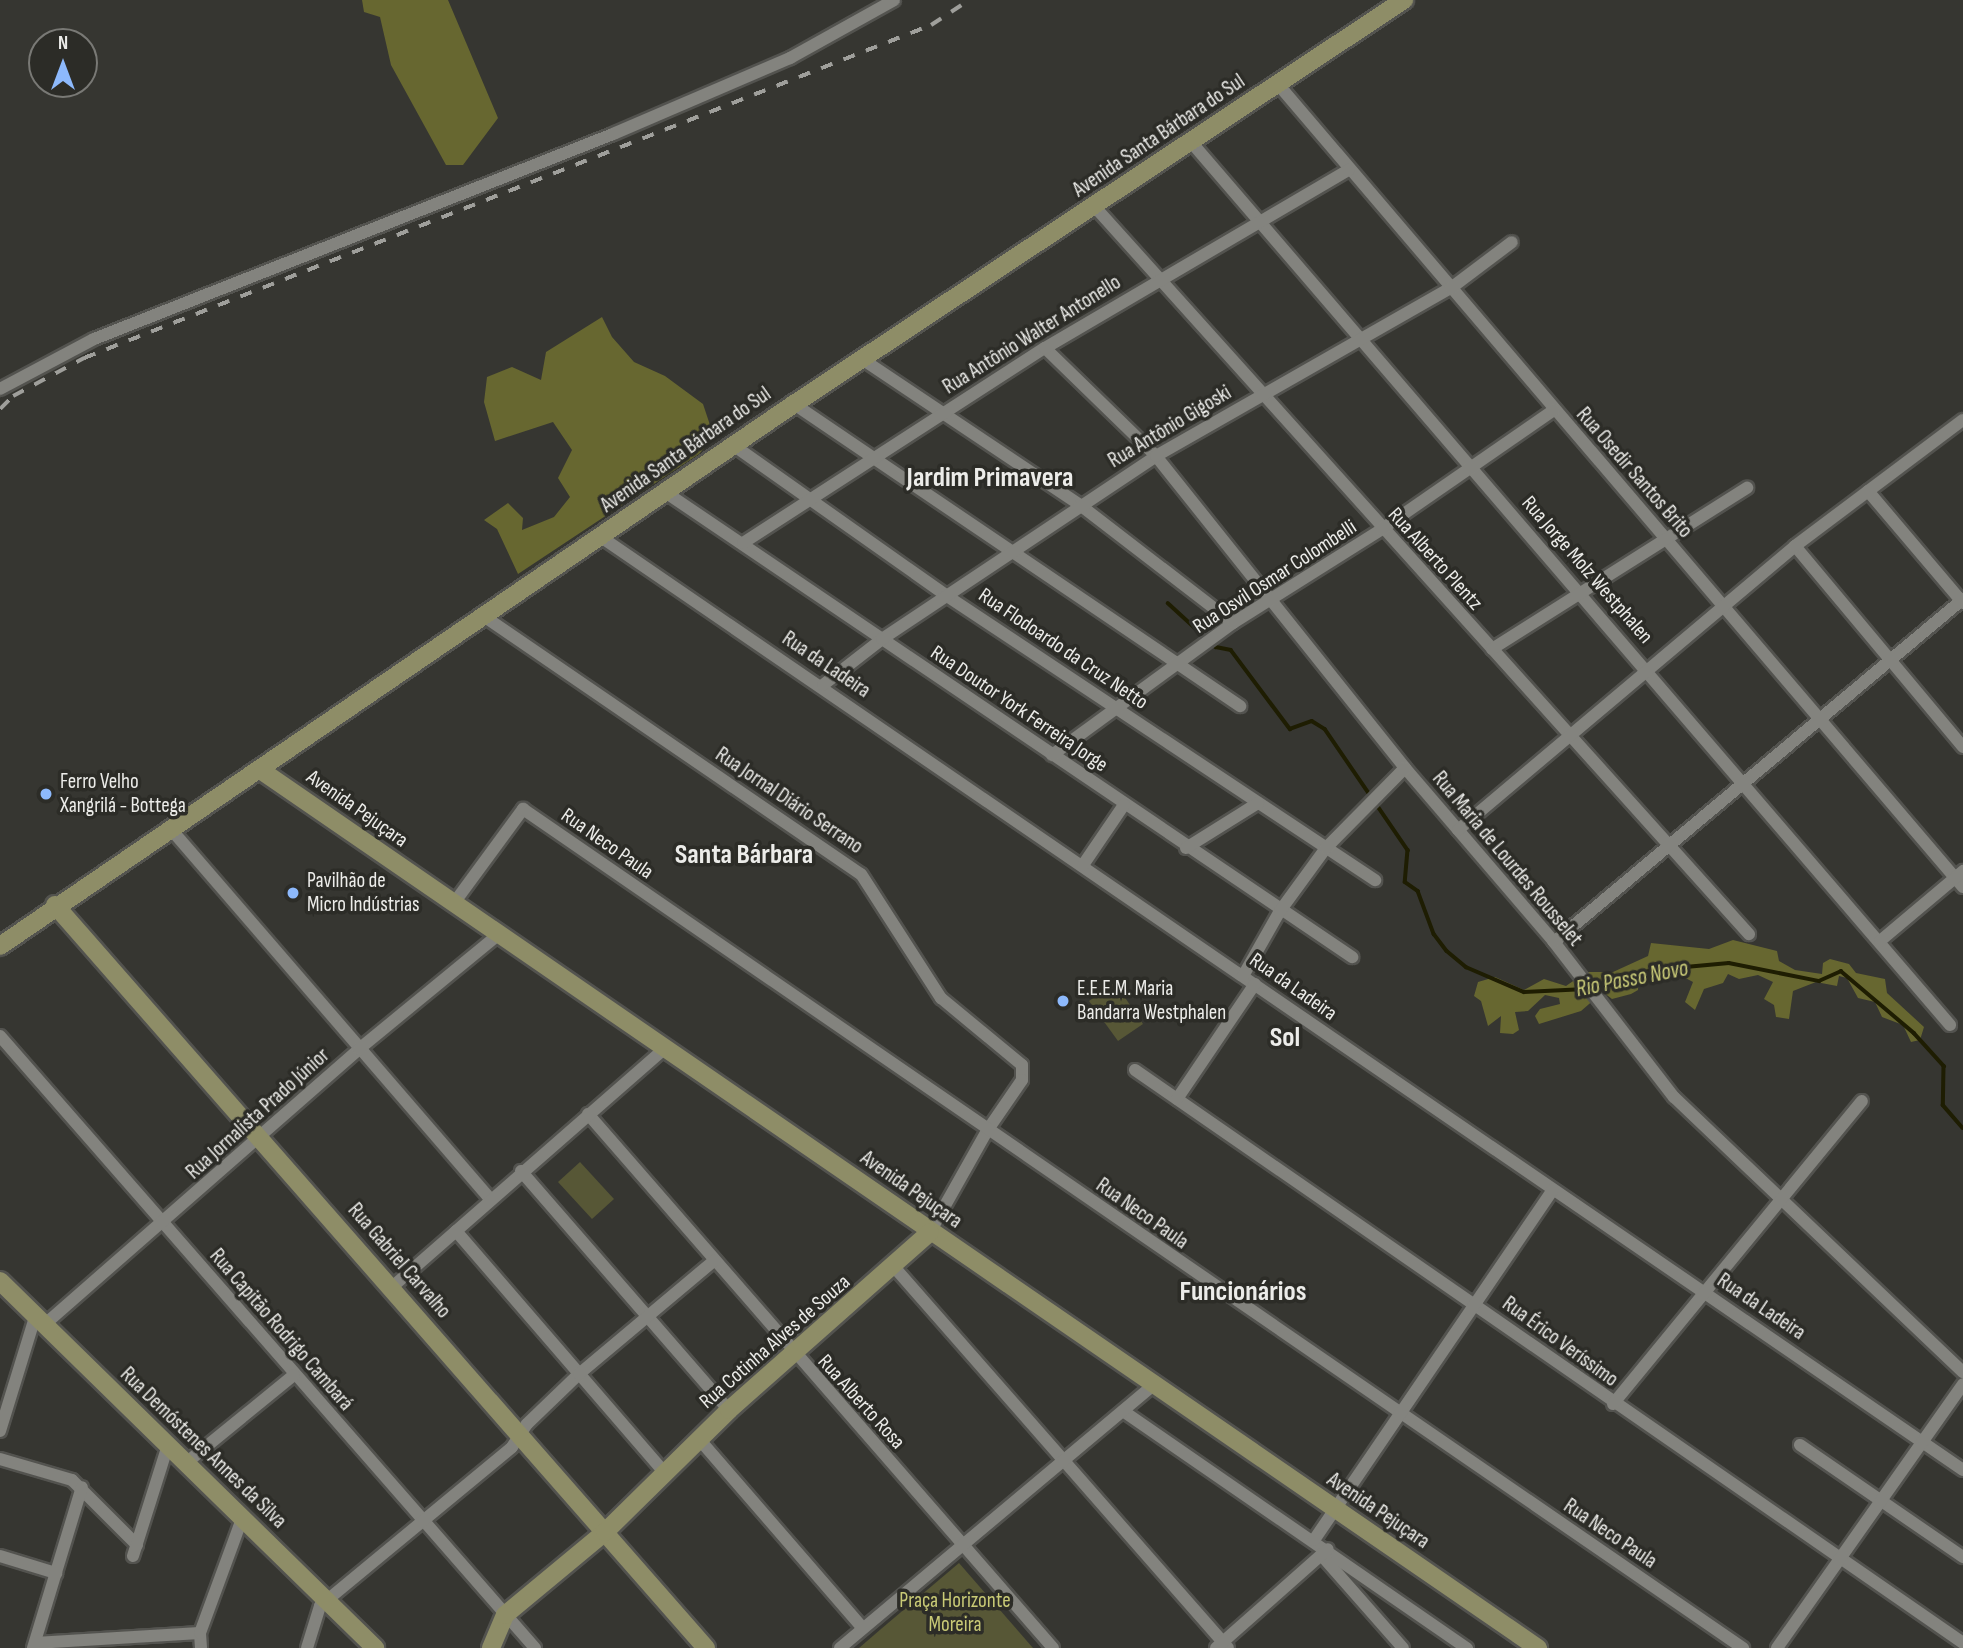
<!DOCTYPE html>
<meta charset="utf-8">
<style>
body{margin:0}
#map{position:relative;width:1963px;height:1648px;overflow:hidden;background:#363631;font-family:"Sofia Sans Condensed",sans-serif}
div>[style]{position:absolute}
.green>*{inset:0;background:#575736}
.forest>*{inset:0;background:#676730}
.stream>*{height:3.5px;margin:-1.75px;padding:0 1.75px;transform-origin:1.75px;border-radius:1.75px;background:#1e1d02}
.roads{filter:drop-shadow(2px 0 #53534f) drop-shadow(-2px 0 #53534f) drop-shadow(0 2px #53534f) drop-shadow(0 -2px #53534f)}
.street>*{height:12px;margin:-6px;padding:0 6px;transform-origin:6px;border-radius:6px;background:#83837e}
.secondary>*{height:18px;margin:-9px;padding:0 9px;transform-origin:9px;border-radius:9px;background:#8e8d67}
.rail>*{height:3.5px;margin-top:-1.75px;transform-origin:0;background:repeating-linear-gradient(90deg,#9f9f9b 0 12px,transparent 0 24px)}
.dots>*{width:19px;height:19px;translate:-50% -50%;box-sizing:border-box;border:4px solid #2c2c27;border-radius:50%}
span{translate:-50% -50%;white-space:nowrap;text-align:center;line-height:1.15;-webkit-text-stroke:7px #2c2c27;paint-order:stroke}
.street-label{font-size:21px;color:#ecece9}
.poi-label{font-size:21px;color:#ecece9}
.left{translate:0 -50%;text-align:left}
.park-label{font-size:21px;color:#c9ca76}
.water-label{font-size:23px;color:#cccd79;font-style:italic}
.district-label{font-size:28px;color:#ecece9;font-weight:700}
.north{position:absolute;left:28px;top:28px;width:70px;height:70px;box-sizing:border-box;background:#2c2c27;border:2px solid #797975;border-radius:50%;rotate:0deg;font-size:19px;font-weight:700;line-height:28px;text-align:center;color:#ecece9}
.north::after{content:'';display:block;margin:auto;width:24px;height:32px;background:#8db9fc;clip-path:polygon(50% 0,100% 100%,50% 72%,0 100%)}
</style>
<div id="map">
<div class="green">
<i style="clip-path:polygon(1115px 983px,1143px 1024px,1118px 1041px,1089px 1001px)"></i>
<i style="clip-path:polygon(580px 1162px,614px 1199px,592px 1219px,558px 1182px)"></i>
<i style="clip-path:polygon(959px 1563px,1033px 1648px,859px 1648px,881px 1629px)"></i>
</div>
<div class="forest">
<i style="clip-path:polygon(362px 0,448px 0,498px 118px,463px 165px,446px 165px,391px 65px,380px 17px,364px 12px)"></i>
<i style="clip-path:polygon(602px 317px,612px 337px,634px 362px,665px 376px,703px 404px,714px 437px,699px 454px,518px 574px,497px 529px,484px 520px,508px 503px,523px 518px,522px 530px,554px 517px,570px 497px,558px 478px,572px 450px,553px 422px,495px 441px,484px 402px,487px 377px,512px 367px,541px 380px,546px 352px)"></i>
<i style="clip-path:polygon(1733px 940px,1777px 951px,1779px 961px,1795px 970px,1822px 974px,1823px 963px,1830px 959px,1849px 964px,1856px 973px,1885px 979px,1887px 993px,1924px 1027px,1920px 1040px,1911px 1042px,1903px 1025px,1882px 1017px,1875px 1002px,1858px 998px,1847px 978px,1839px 976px,1837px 986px,1816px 982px,1793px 991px,1789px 1019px,1776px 1017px,1774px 1005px,1764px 999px,1773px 982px,1758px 975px,1739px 979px,1728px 974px,1723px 983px,1704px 989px,1695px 1010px,1685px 1002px,1693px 982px,1674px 972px,1667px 977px,1647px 978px,1639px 972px,1638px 990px,1631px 994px,1612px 999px,1603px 992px,1581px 1011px,1539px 1024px,1535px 1016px,1540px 1009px,1560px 1004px,1559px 998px,1545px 995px,1528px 1011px,1515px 1012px,1519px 1030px,1513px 1034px,1500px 1033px,1501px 1016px,1488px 1026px,1481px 1001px,1474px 996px,1478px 982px,1495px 977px,1524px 990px,1544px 979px,1566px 986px,1586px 972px,1613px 972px,1648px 956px,1651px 943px,1709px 949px)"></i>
</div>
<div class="stream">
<i style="left:1168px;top:603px;width:65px;rotate:42.5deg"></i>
<i style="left:1216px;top:647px;width:15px;rotate:11deg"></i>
<i style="left:1231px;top:650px;width:99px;rotate:53.2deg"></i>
<i style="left:1290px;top:729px;width:23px;rotate:-20deg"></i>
<i style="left:1312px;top:721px;width:15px;rotate:32deg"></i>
<i style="left:1325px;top:729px;width:147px;rotate:55.6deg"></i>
<i style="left:1408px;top:850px;width:32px;rotate:95deg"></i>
<i style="left:1405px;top:882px;width:16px;rotate:35deg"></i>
<i style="left:1418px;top:891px;width:46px;rotate:69.6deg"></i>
<i style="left:1434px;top:934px;width:21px;rotate:53deg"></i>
<i style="left:1447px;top:951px;width:25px;rotate:40deg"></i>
<i style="left:1466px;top:967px;width:63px;rotate:23.3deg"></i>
<i style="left:1524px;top:992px;width:62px;rotate:-2.8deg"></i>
<i style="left:1593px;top:987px;width:62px;rotate:-15.8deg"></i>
<i style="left:1653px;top:970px;width:76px;rotate:-5.3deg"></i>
<i style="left:1729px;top:963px;width:92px;rotate:11.3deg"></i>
<i style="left:1819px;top:981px;width:24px;rotate:-24deg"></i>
<i style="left:1841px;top:971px;width:96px;rotate:40.3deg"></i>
<i style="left:1914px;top:1033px;width:45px;rotate:47.7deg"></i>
<i style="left:1944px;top:1066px;width:39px;rotate:91deg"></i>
<i style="left:1943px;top:1105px;width:30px;rotate:49deg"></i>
</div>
<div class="roads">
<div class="street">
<i style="left:1277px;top:83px;width:1057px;rotate:49.53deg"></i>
<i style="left:1192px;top:143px;width:1163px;rotate:49.32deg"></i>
<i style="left:1095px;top:207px;width:978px;rotate:48.03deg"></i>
<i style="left:1045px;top:348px;width:155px;rotate:44.2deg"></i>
<i style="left:1156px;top:456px;width:399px;rotate:51.4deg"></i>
<i style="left:1405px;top:768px;width:229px;rotate:49.4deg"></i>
<i style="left:1554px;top:942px;width:196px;rotate:52.3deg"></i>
<i style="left:1674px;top:1097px;width:399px;rotate:43.6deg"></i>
<i style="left:862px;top:359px;width:262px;rotate:33.8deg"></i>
<i style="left:1080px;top:505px;width:193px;rotate:37.6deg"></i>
<i style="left:0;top:389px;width:106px;rotate:-28deg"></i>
<i style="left:94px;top:339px;width:558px;rotate:-21.55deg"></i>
<i style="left:613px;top:134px;width:193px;rotate:-23.2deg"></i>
<i style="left:790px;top:58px;width:119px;rotate:-29.1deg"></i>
<i style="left:794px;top:404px;width:539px;rotate:34.1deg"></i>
<i style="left:733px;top:445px;width:262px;rotate:35.2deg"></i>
<i style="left:947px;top:596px;width:514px;rotate:33.57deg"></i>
<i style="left:1868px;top:491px;width:147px;rotate:49.7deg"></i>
<i style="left:665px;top:492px;width:830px;rotate:34.09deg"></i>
<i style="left:601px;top:537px;width:1651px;rotate:34.41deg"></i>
<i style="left:743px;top:543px;width:359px;rotate:-32.9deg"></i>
<i style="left:1045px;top:348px;width:352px;rotate:-30.4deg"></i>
<i style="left:1795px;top:546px;width:262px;rotate:50.1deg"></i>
<i style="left:485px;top:617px;width:455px;rotate:34.4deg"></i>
<i style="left:861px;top:874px;width:148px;rotate:57.2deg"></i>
<i style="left:941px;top:998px;width:105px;rotate:39.6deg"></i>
<i style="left:1022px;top:1065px;width:15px;rotate:90deg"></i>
<i style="left:1022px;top:1080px;width:62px;rotate:124.5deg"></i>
<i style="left:987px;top:1131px;width:116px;rotate:119.4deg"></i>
<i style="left:1492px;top:649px;width:302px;rotate:-32.3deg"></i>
<i style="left:823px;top:685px;width:75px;rotate:-37.9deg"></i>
<i style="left:882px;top:639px;width:329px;rotate:-33.7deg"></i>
<i style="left:1156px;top:456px;width:339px;rotate:-29.7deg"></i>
<i style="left:1451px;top:288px;width:76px;rotate:-37deg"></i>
<i style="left:1052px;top:755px;width:224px;rotate:-36.1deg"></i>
<i style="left:1233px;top:623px;width:176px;rotate:-32.2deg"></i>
<i style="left:1382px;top:529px;width:209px;rotate:-34.7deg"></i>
<i style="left:170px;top:828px;width:489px;rotate:49.2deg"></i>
<i style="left:1458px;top:830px;width:441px;rotate:-40.1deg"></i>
<i style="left:1795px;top:546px;width:210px;rotate:-36.9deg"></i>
<i style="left:1186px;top:848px;width:85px;rotate:-32deg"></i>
<i style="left:1083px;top:865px;width:73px;rotate:-55.7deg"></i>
<i style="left:454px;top:903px;width:117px;rotate:-53.7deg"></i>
<i style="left:523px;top:809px;width:1481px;rotate:34.52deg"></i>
<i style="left:1880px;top:941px;width:109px;rotate:-40.1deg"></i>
<i style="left:1554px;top:942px;width:534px;rotate:-39.98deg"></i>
<i style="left:1243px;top:976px;width:75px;rotate:-60.4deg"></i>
<i style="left:1280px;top:911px;width:78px;rotate:-53.9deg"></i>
<i style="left:1326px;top:848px;width:112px;rotate:-45.4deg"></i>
<i style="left:0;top:1036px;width:813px;rotate:48.84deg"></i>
<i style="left:1135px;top:1070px;width:1007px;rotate:34.68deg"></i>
<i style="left:1177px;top:1099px;width:139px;rotate:-55.9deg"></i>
<i style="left:588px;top:1114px;width:708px;rotate:48.95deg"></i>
<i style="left:521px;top:1171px;width:317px;rotate:49deg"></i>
<i style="left:456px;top:1231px;width:320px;rotate:49.2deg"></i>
<i style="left:895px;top:1268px;width:505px;rotate:48.77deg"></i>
<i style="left:391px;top:1288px;width:366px;rotate:-41.2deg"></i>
<i style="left:44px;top:1325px;width:419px;rotate:-41.2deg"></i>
<i style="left:359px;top:1049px;width:181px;rotate:-39.4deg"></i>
<i style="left:1613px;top:1404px;width:392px;rotate:-50.6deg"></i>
<i style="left:1123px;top:1411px;width:418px;rotate:34.6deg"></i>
<i style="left:0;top:1431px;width:119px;rotate:-72.9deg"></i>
<i style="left:699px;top:1439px;width:250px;rotate:49.1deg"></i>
<i style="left:1800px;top:1445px;width:198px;rotate:34.5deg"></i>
<i style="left:0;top:1459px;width:75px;rotate:16.3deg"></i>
<i style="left:72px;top:1480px;width:92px;rotate:45deg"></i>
<i style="left:186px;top:1463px;width:139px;rotate:-39.2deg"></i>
<i style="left:1314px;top:1540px;width:424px;rotate:-55.7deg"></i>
<i style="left:0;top:1556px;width:59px;rotate:16.9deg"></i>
<i style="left:133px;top:1556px;width:116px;rotate:-72.5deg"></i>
<i style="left:1323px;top:1557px;width:121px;rotate:48.7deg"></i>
<i style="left:35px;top:1643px;width:165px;rotate:-3.5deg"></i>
<i style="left:33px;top:1648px;width:168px;rotate:-73.1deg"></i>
<i style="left:201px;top:1648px;width:15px;rotate:-94deg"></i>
<i style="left:200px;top:1633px;width:121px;rotate:-69.8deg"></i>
<i style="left:307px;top:1648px;width:44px;rotate:-72.8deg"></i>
<i style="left:320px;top:1606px;width:249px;rotate:-39.6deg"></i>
<i style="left:512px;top:1447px;width:27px;rotate:-57deg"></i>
<i style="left:527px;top:1424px;width:72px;rotate:-43.9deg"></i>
<i style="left:579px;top:1374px;width:177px;rotate:-40deg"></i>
<i style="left:840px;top:1648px;width:409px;rotate:-40deg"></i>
<i style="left:1216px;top:1648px;width:149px;rotate:-41.5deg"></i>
<i style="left:1777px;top:1648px;width:323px;rotate:-54.8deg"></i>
</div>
<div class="secondary">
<i style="left:259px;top:769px;width:1552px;rotate:34.5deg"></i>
<i style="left:55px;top:905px;width:988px;rotate:48.78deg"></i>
<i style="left:0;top:946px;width:961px;rotate:-34.32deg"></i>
<i style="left:794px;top:404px;width:732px;rotate:-33.52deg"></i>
<i style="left:0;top:1281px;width:525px;rotate:44.38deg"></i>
<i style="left:491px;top:1648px;width:36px;rotate:-67deg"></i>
<i style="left:505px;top:1615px;width:130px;rotate:-39.7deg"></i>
<i style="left:605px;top:1532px;width:174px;rotate:-44.5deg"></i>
<i style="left:729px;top:1410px;width:268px;rotate:-41.5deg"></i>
</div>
</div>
<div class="rail">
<i style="left:0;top:409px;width:18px;rotate:-45deg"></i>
<i style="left:13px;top:396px;width:81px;rotate:-28.2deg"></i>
<i style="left:84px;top:358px;width:910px;rotate:-21.46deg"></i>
<i style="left:931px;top:25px;width:45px;rotate:-33.3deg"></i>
</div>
<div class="dots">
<i style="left:46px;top:794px;background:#8db9fc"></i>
<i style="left:293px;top:893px;background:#8db9fc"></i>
<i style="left:1063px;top:1001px;background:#8db9fc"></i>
</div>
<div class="street-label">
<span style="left:1159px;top:136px;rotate:-34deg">Avenida Santa Bárbara do Sul</span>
<span style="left:1032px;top:335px;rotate:-32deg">Rua Antônio Walter Antonello</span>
<span style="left:1170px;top:427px;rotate:-31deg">Rua Antônio Gigoski</span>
<span style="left:686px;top:450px;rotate:-35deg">Avenida Santa Bárbara do Sul</span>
<span style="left:1634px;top:473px;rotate:49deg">Rua Osedir Santos Brito</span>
<span style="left:1435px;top:559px;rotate:48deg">Rua Alberto Plentz</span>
<span style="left:1587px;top:570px;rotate:49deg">Rua Jorge Molz Westphalen</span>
<span style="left:1275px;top:577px;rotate:-33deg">Rua Osvil Osmar Colombelli</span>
<span style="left:1063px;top:649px;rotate:34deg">Rua Flodoardo da Cruz Netto</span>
<span style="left:826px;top:665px;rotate:34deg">Rua da Ladeira</span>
<span style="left:1019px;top:709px;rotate:34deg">Rua Doutor York Ferreira Jorge</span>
<span style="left:789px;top:801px;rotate:34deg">Rua Jornal Diário Serrano</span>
<span style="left:357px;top:809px;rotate:35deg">Avenida Pejuçara</span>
<span style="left:607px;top:844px;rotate:35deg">Rua Neco Paula</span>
<span style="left:1507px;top:859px;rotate:50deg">Rua Maria de Lourdes Rousselet</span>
<span style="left:1293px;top:987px;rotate:35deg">Rua da Ladeira</span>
<span style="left:258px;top:1114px;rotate:-42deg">Rua Jornalista Prado Júnior</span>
<span style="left:911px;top:1190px;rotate:35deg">Avenida Pejuçara</span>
<span style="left:1142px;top:1214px;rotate:35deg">Rua Neco Paula</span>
<span style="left:399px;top:1261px;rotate:49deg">Rua Gabriel Carvalho</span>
<span style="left:1761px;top:1307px;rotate:34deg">Rua da Ladeira</span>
<span style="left:281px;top:1330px;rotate:49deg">Rua Capitão Rodrigo Cambará</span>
<span style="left:775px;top:1342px;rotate:-41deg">Rua Cotinha Alves de Souza</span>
<span style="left:1560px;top:1342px;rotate:36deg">Rua Érico Veríssimo</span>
<span style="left:861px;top:1402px;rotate:48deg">Rua Alberto Rosa</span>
<span style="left:203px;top:1448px;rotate:44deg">Rua Demóstenes Annes da Silva</span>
<span style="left:1378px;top:1511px;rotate:34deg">Avenida Pejuçara</span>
<span style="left:1610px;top:1534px;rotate:34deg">Rua Neco Paula</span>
</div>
<div class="poi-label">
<span class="left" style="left:60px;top:794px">Ferro Velho<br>Xangrilá - Bottega</span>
<span class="left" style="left:307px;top:893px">Pavilhão de<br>Micro Indústrias</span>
<span class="left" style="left:1077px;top:1001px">E.E.E.M. Maria<br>Bandarra Westphalen</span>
</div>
<div class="park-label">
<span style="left:955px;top:1613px">Praça Horizonte<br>Moreira</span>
</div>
<div class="water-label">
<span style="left:1632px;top:979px;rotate:-11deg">Rio Passo Novo</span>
</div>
<div class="district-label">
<span style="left:990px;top:478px">Jardim Primavera</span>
<span style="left:744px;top:855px">Santa Bárbara</span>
<span style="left:1285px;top:1038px">Sol</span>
<span style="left:1243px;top:1292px">Funcionários</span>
</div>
<div class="north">N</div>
</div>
